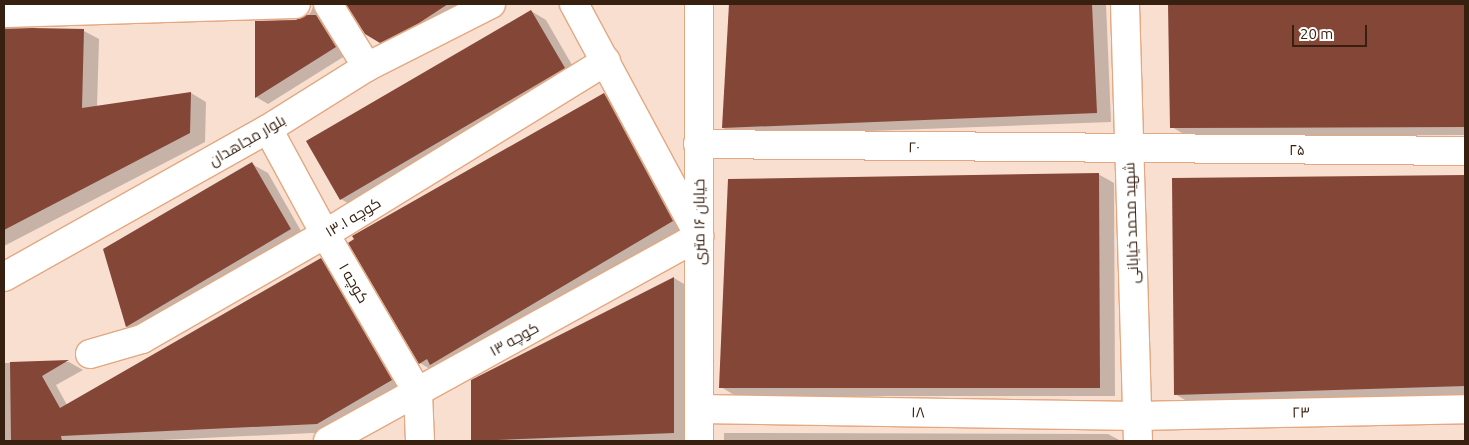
<!DOCTYPE html>
<meta charset="utf-8">
<style>
body{margin:0}
#map{position:relative;width:1469px;height:445px;overflow:hidden;background:#f8dfd0;font-family:Ubuntu,Cairo,sans-serif}
div>[style]{position:absolute}
.shadow>*{inset:0;background:#0003}
.building>*{inset:0;background:#844637}
.roads{filter:drop-shadow(1px 0 #e3a881) drop-shadow(-1px 0 #e3a881) drop-shadow(0 1px #e3a881) drop-shadow(0 -1px #e3a881)}
.minor>*{height:28px;margin:-14px;padding:0 14px;transform-origin:14px;border-radius:14px;background:#fff}
.tertiary>*{height:28px;margin:-14px;padding:0 14px;transform-origin:14px;border-radius:14px;background:#fff}
span{translate:-50% -50%;white-space:nowrap;text-align:center;line-height:1.15;-webkit-text-stroke:5px #fff;paint-order:stroke}
.street-label{font-size:15px;color:#372010}
.frame{position:absolute;inset:0;border:5px solid #372010;pointer-events:none}
.scale{position:absolute;left:1292px;top:25px;width:75px;height:22px;box-sizing:border-box;border:2px solid #372010;border-top:0;padding-left:6px;font-size:15px;line-height:18px;white-space:nowrap;color:#372010;-webkit-text-stroke:4px #fff;paint-order:stroke}
</style>
<div id="map">
<div class="shadow">
<i style="clip-path:polygon(314px 4px,325px 11px,348px 54px,268px 104px,256px 97px,257px 22px,304px 19px,311px 12px)"></i>
<i style="clip-path:polygon(347px 4px,471px 4px,393px 49px,366px 33px)"></i>
<i style="clip-path:polygon(730px 4px,1106px 4px,1111px 122px,738px 136px,723px 128px)"></i>
<i style="clip-path:polygon(1169px 4px,1465px 4px,1465px 135px,1187px 136px,1172px 127px)"></i>
<i style="clip-path:polygon(531px 11px,546px 20px,579px 77px,356px 208px,341px 199px)"></i>
<i style="clip-path:polygon(4px 28px,84px 31px,99px 39px,97px 107px,191px 93px,206px 102px,205px 142px,4px 246px)"></i>
<i style="clip-path:polygon(604px 95px,620px 104px,687px 229px,435px 372px,420px 363px)"></i>
<i style="clip-path:polygon(252px 164px,268px 173px,305px 238px,142px 335px,127px 327px,105px 249px)"></i>
<i style="clip-path:polygon(1098px 174px,1114px 183px,1115px 396px,736px 396px,721px 387px)"></i>
<i style="clip-path:polygon(1465px 176px,1465px 395px,1190px 403px,1175px 394px,1173px 180px)"></i>
<i style="clip-path:polygon(321px 260px,336px 268px,406px 388px,333px 432px,141px 441px,4px 441px,4px 363px,69px 362px,83px 370px,56px 385px,67px 405px)"></i>
<i style="clip-path:polygon(674px 278px,689px 287px,689px 441px,472px 441px,473px 380px)"></i>
<i style="clip-path:polygon(724px 433px,1108px 434px,1121px 441px,724px 441px)"></i>
</div>
<div class="building">
<i style="clip-path:polygon(346px 4px,448px 4px,419px 23px,380px 43px,365px 34px)"></i>
<i style="clip-path:polygon(729px 4px,1092px 4px,1097px 113px,722px 128px)"></i>
<i style="clip-path:polygon(1168px 4px,1465px 4px,1465px 127px,1170px 128px)"></i>
<i style="clip-path:polygon(531px 10px,565px 68px,340px 200px,306px 141px)"></i>
<i style="clip-path:polygon(306px 15px,316px 15px,336px 47px,255px 98px,255px 21px,296px 20px)"></i>
<i style="clip-path:polygon(32px 28px,84px 29px,82px 108px,191px 92px,190px 133px,4px 230px,4px 29px)"></i>
<i style="clip-path:polygon(604px 93px,673px 221px,430px 365px,427px 359px,419px 364px,348px 243px,354px 239px,352px 236px)"></i>
<i style="clip-path:polygon(252px 162px,291px 229px,126px 327px,103px 249px)"></i>
<i style="clip-path:polygon(1099px 173px,1100px 388px,719px 388px,728px 179px)"></i>
<i style="clip-path:polygon(1465px 175px,1465px 386px,1174px 395px,1172px 178px)"></i>
<i style="clip-path:polygon(321px 258px,392px 380px,317px 424px,61px 436px,62px 441px,11px 441px,10px 362px,69px 360px,42px 376px,60px 408px)"></i>
<i style="clip-path:polygon(674px 277px,674px 433px,471px 441px,471px 380px)"></i>
</div>
<div class="roads">
<div class="minor">
<i style="left:328px;top:4px;width:74px;rotate:58.2deg"></i>
<i style="left:4px;top:13px;width:292px;rotate:-1.8deg"></i>
<i style="left:268px;top:129px;width:119px;rotate:61.5deg"></i>
<i style="left:325px;top:234px;width:184px;rotate:59.7deg"></i>
<i style="left:418px;top:393px;width:48px;rotate:87.6deg"></i>
<i style="left:698px;top:144px;width:767px;rotate:0.52deg"></i>
<i style="left:4px;top:277px;width:303px;rotate:-29.3deg"></i>
<i style="left:268px;top:129px;width:117px;rotate:-32.1deg"></i>
<i style="left:367px;top:67px;width:139px;rotate:-26.9deg"></i>
<i style="left:90px;top:354px;width:54px;rotate:-16.1deg"></i>
<i style="left:142px;top:339px;width:211px;rotate:-29.8deg"></i>
<i style="left:325px;top:234px;width:330px;rotate:-31.6deg"></i>
<i style="left:699px;top:409px;width:438px;rotate:0.9deg"></i>
<i style="left:1137px;top:416px;width:328px;rotate:-1.2deg"></i>
<i style="left:328px;top:441px;width:424px;rotate:-28.9deg"></i>
<i style="left:699px;top:236px;width:264px;rotate:-118.3deg"></i>
<i style="left:699px;top:441px;width:437px;rotate:-90deg"></i>
</div>
<div class="tertiary">
<i style="left:1125px;top:4px;width:437px;rotate:88.3deg"></i>
</div>
</div>
<div class="street-label">
<span style="left:247px;top:140px;rotate:-30deg">بلوار مجاهدان</span>
<span style="left:914px;top:147px;rotate:1deg">۲۰</span>
<span style="left:1297px;top:150px">۲۵</span>
<span style="left:353px;top:217px;rotate:-31deg">کوچه ۱۳.۱</span>
<span style="left:699px;top:222px;rotate:-90deg">خیابان ۱۶ متری</span>
<span style="left:1131px;top:223px;rotate:-92deg">شهید محمد خیابانی</span>
<span style="left:354px;top:283px;rotate:60deg">کوچه ۱</span>
<span style="left:514px;top:339px;rotate:-29deg">کوچه ۱۳</span>
<span style="left:918px;top:412px;rotate:1deg">۱۸</span>
<span style="left:1301px;top:412px;rotate:-1deg">۲۳</span>
</div>
<div class="frame"></div>
<div class="scale">20 m</div>
</div>
